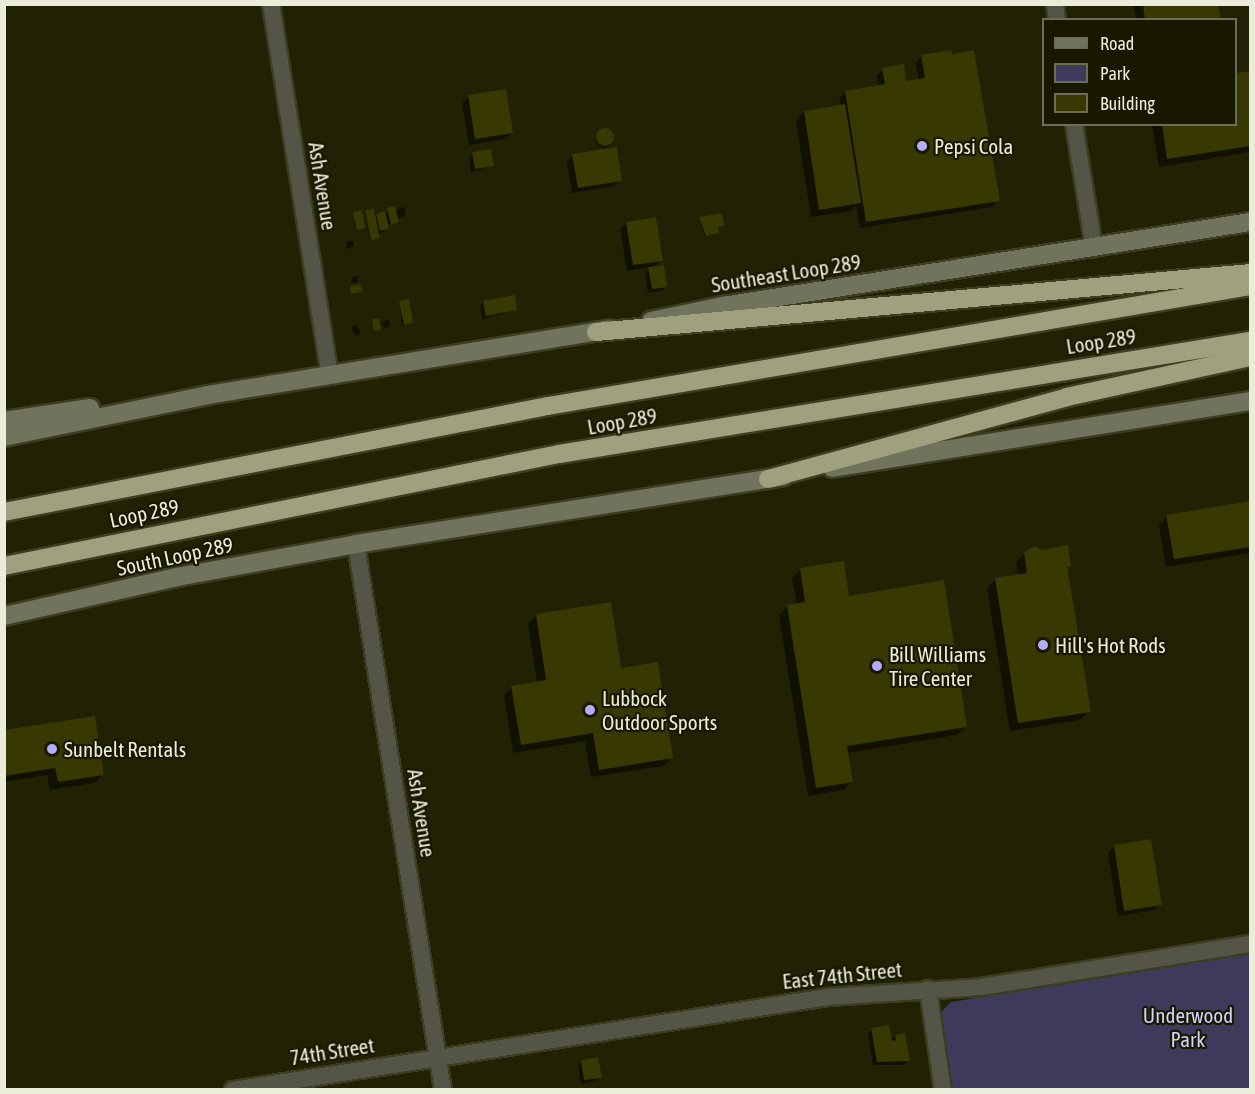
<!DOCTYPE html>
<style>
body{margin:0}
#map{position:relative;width:1255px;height:1094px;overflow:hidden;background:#212103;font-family:"Asap Condensed",sans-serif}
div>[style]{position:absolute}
.green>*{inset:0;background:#3e3a5b}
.shadow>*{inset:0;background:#0007}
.round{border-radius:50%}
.building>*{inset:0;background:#383803}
.roads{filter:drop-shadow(2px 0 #3d3d21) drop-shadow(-2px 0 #3d3d21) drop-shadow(0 2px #3d3d21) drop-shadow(0 -2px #3d3d21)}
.street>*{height:16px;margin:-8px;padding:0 8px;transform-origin:8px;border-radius:8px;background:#545547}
.secondary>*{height:18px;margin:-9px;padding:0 9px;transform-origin:9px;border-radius:9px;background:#72735d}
.highway>*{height:18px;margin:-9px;padding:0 9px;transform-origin:9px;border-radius:9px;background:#9ea07e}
.dots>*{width:16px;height:16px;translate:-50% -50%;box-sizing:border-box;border:3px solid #181800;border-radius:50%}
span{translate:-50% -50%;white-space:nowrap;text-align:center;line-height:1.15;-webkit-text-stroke:4.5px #181800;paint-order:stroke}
.poi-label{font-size:21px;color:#ebecda}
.left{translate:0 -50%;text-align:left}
.street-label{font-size:21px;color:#ebecda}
.park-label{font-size:21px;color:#d4d1fc}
.frame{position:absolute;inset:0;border:6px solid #ebecda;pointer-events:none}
.legend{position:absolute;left:1042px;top:18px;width:195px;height:108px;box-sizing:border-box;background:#181800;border:2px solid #6c6d57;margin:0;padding:8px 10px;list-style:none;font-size:18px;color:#ebecda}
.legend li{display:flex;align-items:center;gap:12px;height:30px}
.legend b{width:30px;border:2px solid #6c6d57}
</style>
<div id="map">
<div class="green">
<i style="clip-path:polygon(1250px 953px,1250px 1089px,950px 1089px,939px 1014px,951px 1002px)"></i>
</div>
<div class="shadow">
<i style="clip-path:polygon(1133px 4px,1217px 4px,1219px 20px,1136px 20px)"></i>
<i style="clip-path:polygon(973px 52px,998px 201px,992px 207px,860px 228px,856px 205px,851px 211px,811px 217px,796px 121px,804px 112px,841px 106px,839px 98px,846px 92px,878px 87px,877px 75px,883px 69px,905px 83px,919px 80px,916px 63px,922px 56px)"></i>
<i style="clip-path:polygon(1250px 72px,1250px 152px,1159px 167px,1152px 124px,1236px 124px,1236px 75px)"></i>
<i style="clip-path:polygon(468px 97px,511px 133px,505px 139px,469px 145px,462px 103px)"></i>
<i class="round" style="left:595px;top:130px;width:18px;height:18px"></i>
<i style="clip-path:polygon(473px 154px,492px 166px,471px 172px,469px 158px)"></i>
<i style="clip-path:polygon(573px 156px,621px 180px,614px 186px,572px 193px,567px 162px)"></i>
<i style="clip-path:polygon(404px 206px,406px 215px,397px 219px,396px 224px,390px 225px,384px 214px,388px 229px,370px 240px,365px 213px,387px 213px,388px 209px,395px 211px)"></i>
<i style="clip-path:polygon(354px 213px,364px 227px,362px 229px,356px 230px)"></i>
<i style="clip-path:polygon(700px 218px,723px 226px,717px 228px,716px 234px,704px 236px)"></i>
<i style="clip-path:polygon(627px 223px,661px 260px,653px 268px,666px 287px,662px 291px,648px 293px,645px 272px,650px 267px,627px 271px,620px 229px)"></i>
<i style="clip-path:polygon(347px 241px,354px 241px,354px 247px,346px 249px)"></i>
<i style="clip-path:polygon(359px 276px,358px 282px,351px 283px,352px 277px)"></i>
<i style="clip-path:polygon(400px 302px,411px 323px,410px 324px,402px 325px)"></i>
<i style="clip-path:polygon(484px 302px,516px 310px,482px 319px,480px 306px)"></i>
<i style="clip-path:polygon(389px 319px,390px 326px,384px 329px,382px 322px)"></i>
<i style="clip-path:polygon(356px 324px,361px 332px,356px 336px,351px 328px)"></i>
<i style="clip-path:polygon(1250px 502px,1250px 553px,1166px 567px,1159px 525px,1167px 516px)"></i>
<i style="clip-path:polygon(1025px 554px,1069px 565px,1066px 568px,1089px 711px,1080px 720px,1010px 731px,987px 588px,996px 579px,1018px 576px,1016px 562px)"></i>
<i style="clip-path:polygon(801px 570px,848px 597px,966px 727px,957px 735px,847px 753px,852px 782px,843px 790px,808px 796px,779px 615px,787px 607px,797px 605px,792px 578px)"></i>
<i style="clip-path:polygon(537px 615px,620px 670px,672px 757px,663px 766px,591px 777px,585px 741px,513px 753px,504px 696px,512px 687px,537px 683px,528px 624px)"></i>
<i style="clip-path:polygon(4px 732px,103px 774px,94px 783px,50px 790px,47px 775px,4px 782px)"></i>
<i style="clip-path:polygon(1114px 847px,1160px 904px,1154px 910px,1118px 916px,1108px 853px)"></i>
<i style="clip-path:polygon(872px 1030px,890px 1041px,895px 1036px,908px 1061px,904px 1065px,873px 1065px,868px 1034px)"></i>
<i style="clip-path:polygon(582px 1061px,600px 1077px,596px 1081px,581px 1084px,578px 1065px)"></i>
<i style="clip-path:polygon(599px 1087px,600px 1090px,582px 1090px)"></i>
</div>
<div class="building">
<i style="clip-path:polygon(1143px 4px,1218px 4px,1221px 20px,1145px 20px)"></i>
<i style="clip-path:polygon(951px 50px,952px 54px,974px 50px,1000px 201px,866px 222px,845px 91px,885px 84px,882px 68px,904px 64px,906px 81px,925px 78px,921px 55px)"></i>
<i style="clip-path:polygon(1250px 71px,1250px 146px,1167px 159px,1162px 124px,1236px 124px,1236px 73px)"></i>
<i style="clip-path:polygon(506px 89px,513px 133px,475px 139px,468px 95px)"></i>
<i style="clip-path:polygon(845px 104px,861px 203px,819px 210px,804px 111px)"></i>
<i class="round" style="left:596px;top:128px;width:18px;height:18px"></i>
<i style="clip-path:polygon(617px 147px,622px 181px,578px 188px,572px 154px)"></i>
<i style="clip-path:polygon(491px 149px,494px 166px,475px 169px,472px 152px)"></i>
<i style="clip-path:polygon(395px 206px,399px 222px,391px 225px,387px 208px)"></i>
<i style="clip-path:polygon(374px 209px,380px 238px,371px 240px,365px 210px)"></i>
<i style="clip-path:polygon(362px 210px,365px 228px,357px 230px,353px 212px)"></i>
<i style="clip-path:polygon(385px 211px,389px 229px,380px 231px,376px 214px)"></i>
<i style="clip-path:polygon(722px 213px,724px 226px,718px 227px,719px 233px,706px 236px,699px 217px)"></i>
<i style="clip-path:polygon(656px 217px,663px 261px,633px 265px,626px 222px)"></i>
<i style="clip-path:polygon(664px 265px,667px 287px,652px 289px,648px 267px)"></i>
<i style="clip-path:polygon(361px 284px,363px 292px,351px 294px,350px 286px)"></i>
<i style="clip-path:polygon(515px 295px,517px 310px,486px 316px,483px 301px)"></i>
<i style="clip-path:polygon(409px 299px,413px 323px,404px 325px,399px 301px)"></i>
<i style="clip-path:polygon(379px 318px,381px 330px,374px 331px,372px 319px)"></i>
<i style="clip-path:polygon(1250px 501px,1250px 547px,1174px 559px,1166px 515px)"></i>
<i style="clip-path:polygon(1068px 545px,1071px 566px,1067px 566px,1091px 712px,1018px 723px,995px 578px,1027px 573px,1024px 552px,1035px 546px,1041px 550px)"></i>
<i style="clip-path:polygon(844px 561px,849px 596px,944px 580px,967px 727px,847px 746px,853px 782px,816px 788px,787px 605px,805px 602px,800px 568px)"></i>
<i style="clip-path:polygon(611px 602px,621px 668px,658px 662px,673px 758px,599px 770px,593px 733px,521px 745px,511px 686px,546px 680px,536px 614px)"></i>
<i style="clip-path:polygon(95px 716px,104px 775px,58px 782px,55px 768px,4px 776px,4px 730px)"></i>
<i style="clip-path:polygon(1151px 839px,1162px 905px,1124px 911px,1114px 845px)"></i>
<i style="clip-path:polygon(889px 1025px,892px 1041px,896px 1040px,895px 1035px,905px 1033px,910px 1061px,877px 1062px,871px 1028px)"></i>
<i style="clip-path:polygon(598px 1057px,602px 1078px,584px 1080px,581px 1060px)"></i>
</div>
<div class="roads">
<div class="street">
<i style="left:271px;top:4px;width:376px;rotate:81deg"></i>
<i style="left:1055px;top:4px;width:16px;rotate:83deg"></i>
<i style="left:1074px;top:124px;width:126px;rotate:80.8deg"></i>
<i style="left:356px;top:544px;width:553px;rotate:80.95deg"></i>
<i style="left:928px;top:989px;width:102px;rotate:81.6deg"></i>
<i style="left:233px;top:1090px;width:602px;rotate:-8.88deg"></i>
<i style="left:828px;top:997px;width:153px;rotate:-3.7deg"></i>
<i style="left:981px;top:987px;width:272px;rotate:-9.1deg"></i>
</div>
<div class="secondary">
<i style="left:651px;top:321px;width:74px;rotate:-11.8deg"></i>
<i style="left:723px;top:306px;width:534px;rotate:-9.06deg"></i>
<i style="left:4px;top:421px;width:87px;rotate:-8.6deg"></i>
<i style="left:4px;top:437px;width:208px;rotate:-11.6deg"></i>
<i style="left:208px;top:395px;width:407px;rotate:-9.3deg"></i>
<i style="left:832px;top:468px;width:423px;rotate:-9.1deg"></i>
<i style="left:4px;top:616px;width:177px;rotate:-12.7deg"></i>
<i style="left:177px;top:577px;width:182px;rotate:-10.4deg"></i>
<i style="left:356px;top:544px;width:433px;rotate:-9deg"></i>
</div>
<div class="highway">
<i style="left:596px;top:332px;width:657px;rotate:-5.15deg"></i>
<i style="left:768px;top:479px;width:310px;rotate:-15.3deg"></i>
<i style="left:1067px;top:397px;width:187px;rotate:-12.3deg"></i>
<i style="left:4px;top:512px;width:554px;rotate:-11.03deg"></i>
<i style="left:548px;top:406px;width:712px;rotate:-9.7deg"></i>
<i style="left:4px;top:566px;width:566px;rotate:-11.41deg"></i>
<i style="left:559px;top:454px;width:700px;rotate:-9.29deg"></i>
</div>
</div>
<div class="dots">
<i style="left:922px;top:146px;background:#b5acf8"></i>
<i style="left:1043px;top:645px;background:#b5acf8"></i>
<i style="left:877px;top:666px;background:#b5acf8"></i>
<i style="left:590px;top:710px;background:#b5acf8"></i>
<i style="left:52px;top:749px;background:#b5acf8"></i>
</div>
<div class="poi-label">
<span class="left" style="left:934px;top:146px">Pepsi Cola</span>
<span class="left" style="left:1055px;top:645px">Hill's Hot Rods</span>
<span class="left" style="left:889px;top:666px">Bill Williams<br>Tire Center</span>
<span class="left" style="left:602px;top:710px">Lubbock<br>Outdoor Sports</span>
<span class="left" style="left:64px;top:749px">Sunbelt Rentals</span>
</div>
<div class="street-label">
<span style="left:323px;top:186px;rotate:81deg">Ash Avenue</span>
<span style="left:786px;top:273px;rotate:-9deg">Southeast Loop 289</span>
<span style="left:1101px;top:341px;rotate:-9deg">Loop 289</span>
<span style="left:622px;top:421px;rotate:-10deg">Loop 289</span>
<span style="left:144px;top:513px;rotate:-12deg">Loop 289</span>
<span style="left:175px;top:556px;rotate:-12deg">South Loop 289</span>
<span style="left:422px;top:813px;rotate:81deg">Ash Avenue</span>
<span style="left:842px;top:975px;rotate:-6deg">East 74th Street</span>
<span style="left:332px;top:1051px;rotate:-9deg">74th Street</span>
</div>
<div class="park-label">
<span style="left:1188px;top:1027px">Underwood<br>Park</span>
</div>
<div class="frame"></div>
<ul class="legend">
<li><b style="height:8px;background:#72735d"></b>Road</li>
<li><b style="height:16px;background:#3e3a5b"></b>Park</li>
<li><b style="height:16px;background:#383803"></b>Building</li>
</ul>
</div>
